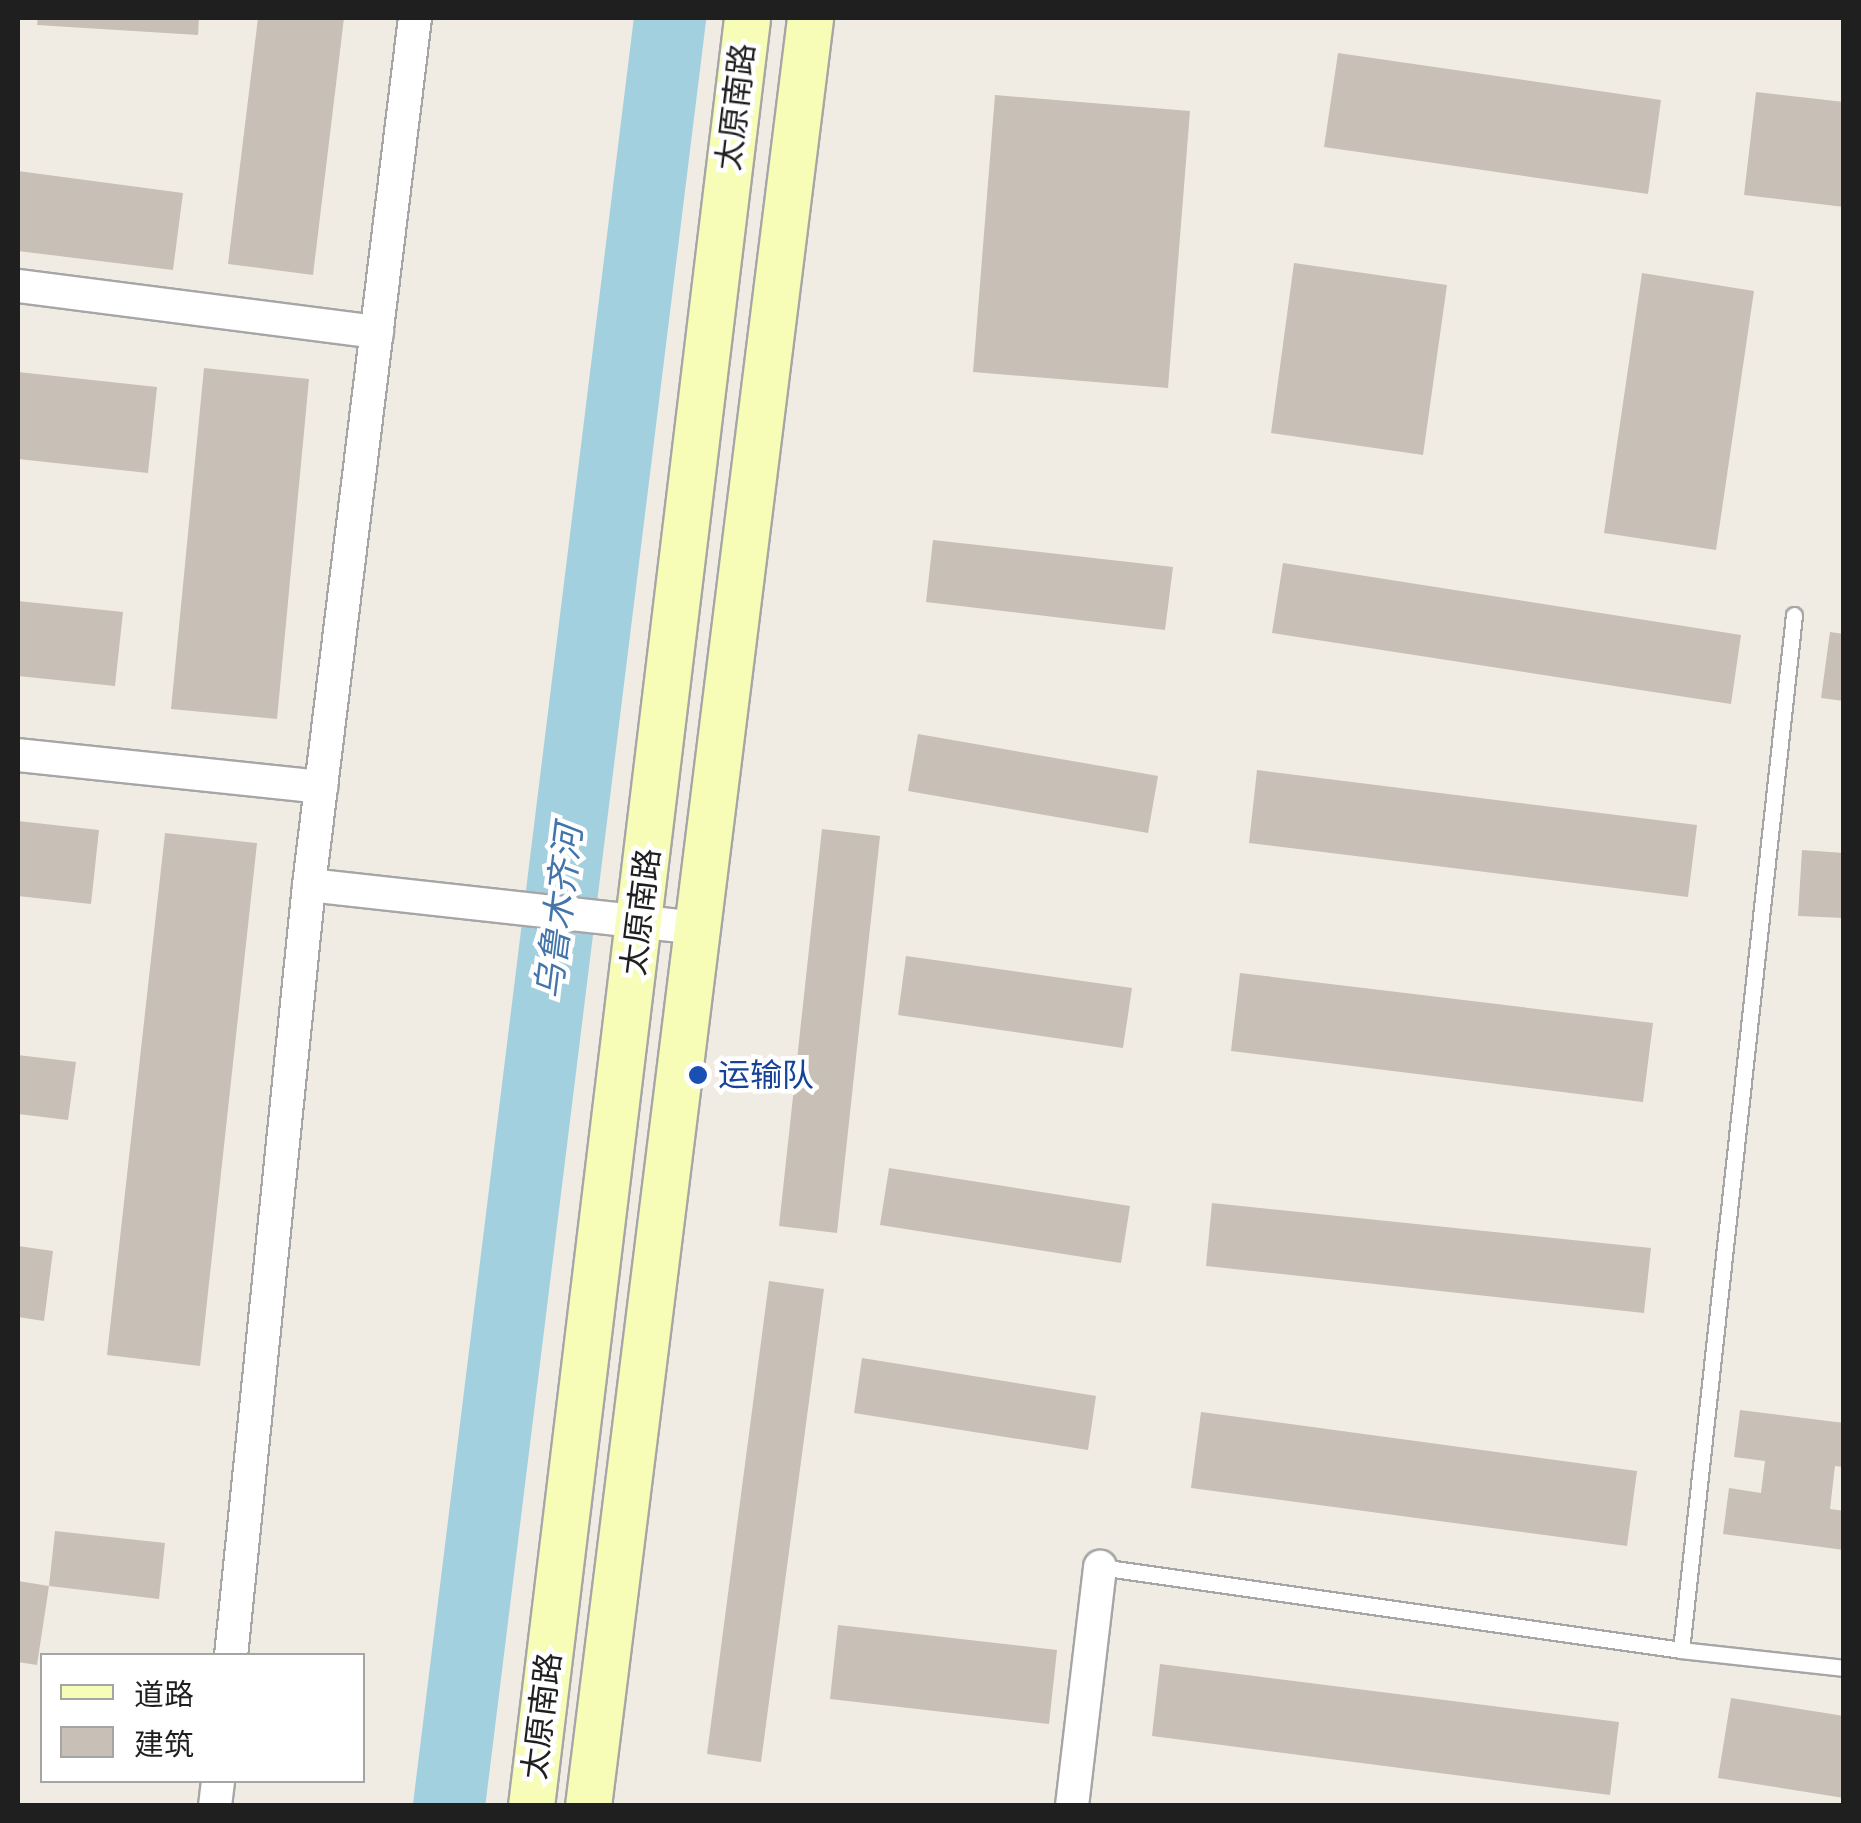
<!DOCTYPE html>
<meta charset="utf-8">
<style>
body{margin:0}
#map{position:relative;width:1861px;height:1823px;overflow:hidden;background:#f0ece4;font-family:"Fira Sans","Noto Sans SC",sans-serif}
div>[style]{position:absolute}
.river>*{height:72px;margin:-36px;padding:0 36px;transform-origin:36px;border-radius:36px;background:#a3d0df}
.building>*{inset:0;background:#c8bfb7}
.roads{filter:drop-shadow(2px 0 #a6a6a6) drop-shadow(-2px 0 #a6a6a6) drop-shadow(0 2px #a6a6a6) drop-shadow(0 -2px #a6a6a6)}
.service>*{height:15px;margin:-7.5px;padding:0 7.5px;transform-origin:7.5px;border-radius:7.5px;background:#fff}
.minor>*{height:32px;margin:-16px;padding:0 16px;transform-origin:16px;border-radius:16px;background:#fff}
.secondary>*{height:45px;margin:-22.5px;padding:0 22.5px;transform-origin:22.5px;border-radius:22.5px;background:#f7fcb6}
.dots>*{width:28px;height:28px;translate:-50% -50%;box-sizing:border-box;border:5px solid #fff;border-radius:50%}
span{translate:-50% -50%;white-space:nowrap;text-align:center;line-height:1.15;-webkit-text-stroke:9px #fff;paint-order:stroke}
.street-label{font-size:32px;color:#1f1f1f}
.transit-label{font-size:32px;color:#164399}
.left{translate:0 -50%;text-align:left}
.water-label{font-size:35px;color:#4375ab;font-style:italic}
.frame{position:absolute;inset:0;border:20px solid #1f1f1f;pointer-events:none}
.legend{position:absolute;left:40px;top:1653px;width:325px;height:130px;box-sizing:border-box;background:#fff;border:2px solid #a5a5a5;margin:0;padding:12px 18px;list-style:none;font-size:30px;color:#1f1f1f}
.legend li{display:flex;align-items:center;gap:20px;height:50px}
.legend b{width:50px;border:2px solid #a5a5a5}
</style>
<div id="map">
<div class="river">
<i style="left:449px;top:1806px;width:1802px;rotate:-82.95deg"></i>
</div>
<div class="building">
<i style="clip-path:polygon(38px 18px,199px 18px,198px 35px,37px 25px)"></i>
<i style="clip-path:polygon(258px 18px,344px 18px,313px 275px,228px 264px)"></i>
<i style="clip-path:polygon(1338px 53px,1661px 100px,1648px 194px,1324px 147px)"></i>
<i style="clip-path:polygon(1756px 92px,1844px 102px,1844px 207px,1744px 195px)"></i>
<i style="clip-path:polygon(995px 95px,1190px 111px,1168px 388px,973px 372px)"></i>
<i style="clip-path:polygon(18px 171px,183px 193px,173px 270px,18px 251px)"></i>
<i style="clip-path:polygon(1294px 263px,1447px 285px,1423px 455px,1271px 433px)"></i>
<i style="clip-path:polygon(1642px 273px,1754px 291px,1716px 550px,1604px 533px)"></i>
<i style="clip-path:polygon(204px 368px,309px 379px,277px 719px,171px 709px)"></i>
<i style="clip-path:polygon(18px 372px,157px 387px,148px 473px,18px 459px)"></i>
<i style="clip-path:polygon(933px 540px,1173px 567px,1165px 630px,926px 602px)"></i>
<i style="clip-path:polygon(1283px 563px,1741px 635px,1731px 704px,1272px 633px)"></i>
<i style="clip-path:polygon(18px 601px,123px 612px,115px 686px,18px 676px)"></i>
<i style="clip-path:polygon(1830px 632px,1844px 634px,1844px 701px,1821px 698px)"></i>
<i style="clip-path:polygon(918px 734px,1158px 776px,1148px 833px,908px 791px)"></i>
<i style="clip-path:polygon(1257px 770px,1697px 825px,1688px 897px,1249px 843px)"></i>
<i style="clip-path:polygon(18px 821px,99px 830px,91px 904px,18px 896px)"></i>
<i style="clip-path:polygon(822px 829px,880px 836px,837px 1233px,779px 1226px)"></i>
<i style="clip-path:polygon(165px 833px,257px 843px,200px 1366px,107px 1355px)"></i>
<i style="clip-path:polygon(1802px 850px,1844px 853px,1844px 918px,1798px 916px)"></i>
<i style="clip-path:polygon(906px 956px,1132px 988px,1123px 1048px,898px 1015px)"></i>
<i style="clip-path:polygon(1240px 973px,1653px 1023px,1643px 1102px,1231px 1051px)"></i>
<i style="clip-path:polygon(18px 1055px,76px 1062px,68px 1120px,18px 1114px)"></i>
<i style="clip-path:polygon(889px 1168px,1130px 1206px,1121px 1263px,880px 1225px)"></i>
<i style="clip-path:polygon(1212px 1203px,1651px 1248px,1644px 1313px,1206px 1266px)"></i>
<i style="clip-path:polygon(18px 1246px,53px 1251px,44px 1321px,18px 1317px)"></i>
<i style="clip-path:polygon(769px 1281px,824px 1289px,761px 1762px,707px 1754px)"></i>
<i style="clip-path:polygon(862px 1358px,1096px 1396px,1088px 1450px,854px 1413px)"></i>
<i style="clip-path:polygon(1740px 1410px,1844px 1423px,1844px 1467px,1835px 1466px,1830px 1509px,1844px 1511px,1844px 1550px,1723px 1534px,1729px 1488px,1761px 1493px,1765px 1461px,1734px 1457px)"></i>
<i style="clip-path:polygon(1201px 1412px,1637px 1471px,1627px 1546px,1191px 1488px)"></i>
<i style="clip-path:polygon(55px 1531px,165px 1543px,159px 1599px,49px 1586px,37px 1665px,18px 1662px,18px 1581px,49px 1586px)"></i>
<i style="clip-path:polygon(838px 1625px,1057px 1650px,1049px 1724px,830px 1699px)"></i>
<i style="clip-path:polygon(1160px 1664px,1619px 1722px,1610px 1795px,1152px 1736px)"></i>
<i style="clip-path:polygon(1731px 1698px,1844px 1716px,1844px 1798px,1718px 1778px)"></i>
</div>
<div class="roads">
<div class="service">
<i style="left:1100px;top:1567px;width:587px;rotate:8.13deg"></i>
<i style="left:1681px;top:1650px;width:164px;rotate:6.3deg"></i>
<i style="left:1681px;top:1650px;width:1041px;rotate:-83.77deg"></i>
</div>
<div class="minor">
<i style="left:18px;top:286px;width:362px;rotate:7.3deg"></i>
<i style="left:18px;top:755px;width:305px;rotate:6deg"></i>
<i style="left:309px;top:885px;width:873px;rotate:-83.03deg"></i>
<i style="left:231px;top:1656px;width:775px;rotate:-84.22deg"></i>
<i style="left:309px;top:885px;width:390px;rotate:6.3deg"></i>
<i style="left:215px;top:1806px;width:26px;rotate:-83deg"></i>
<i style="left:1072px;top:1806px;width:241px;rotate:-83.3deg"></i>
</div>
<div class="secondary">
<i style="left:531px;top:1806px;width:1801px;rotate:-83.11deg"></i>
<i style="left:588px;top:1806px;width:1802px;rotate:-82.92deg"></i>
</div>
</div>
<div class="dots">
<i style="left:698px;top:1075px;background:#1a4fb4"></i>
</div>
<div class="street-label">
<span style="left:736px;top:107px;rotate:-83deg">太原南路</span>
<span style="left:641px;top:912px;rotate:-83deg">太原南路</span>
<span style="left:542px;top:1716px;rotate:-83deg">太原南路</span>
</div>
<div class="transit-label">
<span class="left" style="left:718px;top:1075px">运输队</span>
</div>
<div class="water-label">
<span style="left:559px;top:912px;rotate:-83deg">乌鲁木齐河</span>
</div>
<div class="frame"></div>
<ul class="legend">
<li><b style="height:12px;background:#f7fcb6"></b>道路</li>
<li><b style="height:28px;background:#c8bfb7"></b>建筑</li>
</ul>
</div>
